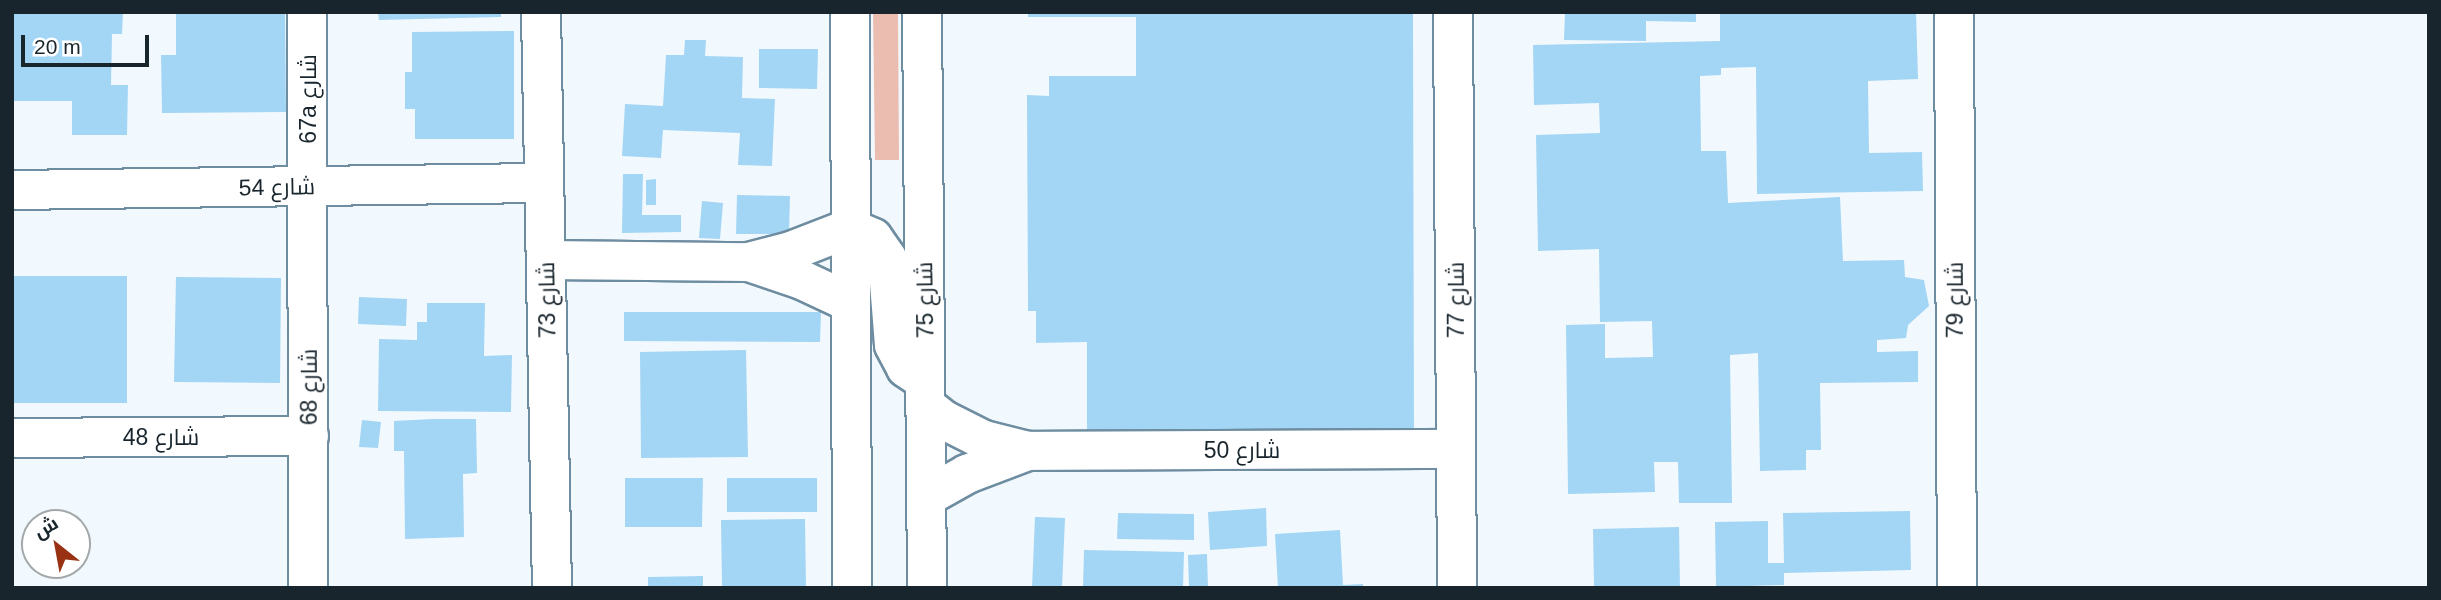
<!DOCTYPE html>
<meta charset="utf-8">
<style>
body{margin:0}
#map{position:relative;width:2441px;height:600px;overflow:hidden;background:#f2f9fe;font-family:Arial,Cairo,sans-serif}
div>[style]{position:absolute}
.green>*{inset:0;background:#ebbdb1}
.building>*{inset:0;background:#a3d5f4}
.roads{filter:drop-shadow(2px 0 #6e8da1) drop-shadow(-2px 0 #6e8da1) drop-shadow(0 2px #6e8da1) drop-shadow(0 -2px #6e8da1)}
.minor>*{height:38px;margin:-19px;padding:0 19px;transform-origin:19px;border-radius:19px;background:#fff}
span{translate:-50% -50%;white-space:nowrap;text-align:center;line-height:1.15;-webkit-text-stroke:5px #fff;paint-order:stroke}
.street-label{font-size:23px;color:#19252d}
.frame{position:absolute;inset:0;border:14px solid #19252d;pointer-events:none}
.north{position:absolute;left:21px;top:509px;width:70px;height:70px;box-sizing:border-box;background:#fff;border:2px solid #a3a8ab;border-radius:50%;rotate:329deg;font-size:19px;font-weight:700;line-height:28px;text-align:center;color:#19252d}
.north::after{content:'';display:block;margin:auto;width:24px;height:32px;background:#993212;clip-path:polygon(50% 0,100% 100%,50% 72%,0 100%)}
.scale{position:absolute;left:21px;top:35px;width:128px;height:32px;box-sizing:border-box;border:4px solid #19252d;border-top:0;padding-left:9px;font-size:21px;line-height:24px;white-space:nowrap;color:#19252d;-webkit-text-stroke:5px #fff;paint-order:stroke}
</style>
<div id="map">
<div class="green">
<i style="clip-path:polygon(873px 12px,898px 12px,899px 160px,875px 160px)"></i>
</div>
<div class="building">
<i style="clip-path:polygon(12px 12px,123px 12px,122px 34px,112px 34px,111px 85px,128px 85px,127px 135px,72px 135px,72px 101px,12px 101px)"></i>
<i style="clip-path:polygon(176px 12px,285px 12px,286px 112px,162px 113px,161px 55px,176px 55px)"></i>
<i style="clip-path:polygon(378px 12px,501px 12px,501px 17px,379px 20px)"></i>
<i style="clip-path:polygon(1028px 12px,1413px 12px,1414px 438px,1087px 440px,1087px 342px,1036px 343px,1036px 311px,1028px 311px,1027px 95px,1049px 96px,1049px 76px,1136px 76px,1136px 17px,1028px 17px)"></i>
<i style="clip-path:polygon(1565px 12px,1696px 12px,1696px 22px,1646px 21px,1646px 41px,1564px 40px)"></i>
<i style="clip-path:polygon(1720px 12px,1916px 12px,1918px 79px,1868px 81px,1869px 153px,1922px 152px,1923px 191px,1757px 194px,1756px 67px,1721px 68px,1721px 75px,1700px 76px,1701px 151px,1726px 151px,1728px 203px,1840px 197px,1843px 261px,1904px 260px,1905px 277px,1924px 280px,1929px 306px,1908px 325px,1906px 338px,1877px 340px,1877px 352px,1918px 351px,1918px 382px,1820px 383px,1821px 450px,1806px 450px,1806px 470px,1760px 471px,1758px 353px,1730px 355px,1732px 503px,1679px 503px,1678px 462px,1654px 462px,1655px 492px,1568px 494px,1566px 325px,1605px 324px,1605px 358px,1653px 357px,1652px 321px,1600px 322px,1599px 249px,1538px 251px,1536px 135px,1600px 133px,1599px 103px,1534px 105px,1533px 45px,1720px 41px)"></i>
<i style="clip-path:polygon(514px 31px,514px 139px,415px 139px,415px 109px,405px 109px,405px 72px,412px 72px,412px 32px)"></i>
<i style="clip-path:polygon(685px 40px,706px 40px,705px 56px,743px 57px,742px 98px,775px 99px,772px 166px,738px 165px,740px 133px,663px 130px,661px 158px,622px 156px,625px 104px,663px 106px,666px 55px,684px 55px)"></i>
<i style="clip-path:polygon(759px 49px,818px 49px,817px 89px,759px 88px)"></i>
<i style="clip-path:polygon(623px 174px,643px 174px,642px 215px,681px 215px,681px 232px,622px 233px)"></i>
<i style="clip-path:polygon(656px 179px,656px 205px,646px 205px,646px 180px)"></i>
<i style="clip-path:polygon(737px 195px,790px 196px,789px 234px,736px 234px)"></i>
<i style="clip-path:polygon(702px 201px,723px 203px,720px 239px,699px 238px)"></i>
<i style="clip-path:polygon(12px 276px,127px 276px,127px 403px,12px 403px)"></i>
<i style="clip-path:polygon(176px 277px,281px 278px,280px 383px,174px 382px)"></i>
<i style="clip-path:polygon(359px 297px,407px 299px,406px 326px,358px 324px)"></i>
<i style="clip-path:polygon(427px 303px,485px 303px,484px 356px,512px 355px,511px 412px,378px 411px,379px 339px,417px 340px,417px 322px,427px 322px)"></i>
<i style="clip-path:polygon(624px 312px,821px 312px,820px 342px,624px 341px)"></i>
<i style="clip-path:polygon(746px 350px,748px 457px,641px 458px,640px 352px)"></i>
<i style="clip-path:polygon(433px 419px,476px 419px,477px 473px,463px 474px,464px 537px,405px 539px,404px 451px,394px 451px,394px 421px)"></i>
<i style="clip-path:polygon(362px 420px,381px 422px,378px 448px,359px 447px)"></i>
<i style="clip-path:polygon(625px 478px,703px 478px,702px 527px,625px 527px)"></i>
<i style="clip-path:polygon(727px 478px,817px 478px,817px 512px,727px 512px)"></i>
<i style="clip-path:polygon(1266px 508px,1267px 546px,1210px 550px,1208px 512px)"></i>
<i style="clip-path:polygon(1910px 511px,1911px 570px,1784px 573px,1784px 585px,1716px 587px,1715px 522px,1768px 521px,1768px 563px,1784px 563px,1783px 513px)"></i>
<i style="clip-path:polygon(1118px 513px,1194px 514px,1194px 540px,1117px 539px)"></i>
<i style="clip-path:polygon(1035px 517px,1065px 518px,1062px 588px,1032px 588px)"></i>
<i style="clip-path:polygon(805px 519px,806px 588px,722px 588px,721px 520px)"></i>
<i style="clip-path:polygon(1679px 527px,1680px 588px,1594px 588px,1593px 529px)"></i>
<i style="clip-path:polygon(1340px 530px,1343px 585px,1363px 584px,1363px 588px,1278px 588px,1275px 534px)"></i>
<i style="clip-path:polygon(1084px 550px,1184px 552px,1183px 588px,1083px 588px)"></i>
<i style="clip-path:polygon(1207px 554px,1208px 588px,1189px 588px,1188px 555px)"></i>
<i style="clip-path:polygon(703px 576px,703px 588px,648px 588px,648px 577px)"></i>
</div>
<div class="roads">
<div class="minor">
<i style="left:307px;top:12px;width:576px;rotate:89.9deg"></i>
<i style="left:541px;top:12px;width:576px;rotate:88.91deg"></i>
<i style="left:850px;top:12px;width:576px;rotate:89.8deg"></i>
<i style="left:922px;top:12px;width:576px;rotate:89.5deg"></i>
<i style="left:1453px;top:12px;width:576px;rotate:89.6deg"></i>
<i style="left:1954px;top:12px;width:576px;rotate:89.7deg"></i>
<i style="left:12px;top:190px;width:530px;rotate:-0.76deg"></i>
<i style="left:546px;top:260px;width:203px;rotate:0.6deg"></i>
<i style="left:749px;top:262px;width:43px;rotate:-14.7deg"></i>
<i style="left:791px;top:251px;width:63px;rotate:-21.3deg"></i>
<i style="left:850px;top:228px;width:25px;rotate:23deg"></i>
<i style="left:873px;top:238px;width:24px;rotate:55deg"></i>
<i style="left:887px;top:258px;width:87px;rotate:85.4deg"></i>
<i style="left:894px;top:345px;width:26px;rotate:62deg"></i>
<i style="left:906px;top:368px;width:23px;rotate:34deg"></i>
<i style="left:749px;top:262px;width:56px;rotate:18.8deg"></i>
<i style="left:802px;top:280px;width:52px;rotate:25.1deg"></i>
<i style="left:926px;top:406px;width:23px;rotate:38deg"></i>
<i style="left:944px;top:420px;width:45px;rotate:26.6deg"></i>
<i style="left:984px;top:440px;width:45px;rotate:14deg"></i>
<i style="left:1028px;top:451px;width:428px;rotate:-0.3deg"></i>
<i style="left:12px;top:438px;width:297px;rotate:-0.4deg"></i>
<i style="left:928px;top:496px;width:45px;rotate:-29.4deg"></i>
<i style="left:967px;top:474px;width:65px;rotate:-20.7deg"></i>
</div>
</div>
<div class="street-label">
<span style="left:308px;top:99px;rotate:-90deg">67a شارع</span>
<span style="left:277px;top:187px;rotate:-1deg">شارع 54</span>
<span style="left:547px;top:300px;rotate:-91deg">شارع 73</span>
<span style="left:925px;top:300px;rotate:-91deg">شارع 75</span>
<span style="left:1456px;top:300px;rotate:-90deg">شارع 77</span>
<span style="left:1955px;top:300px;rotate:-90deg">شارع 79</span>
<span style="left:309px;top:387px;rotate:-90deg">شارع 68</span>
<span style="left:161px;top:437px">شارع 48</span>
<span style="left:1242px;top:450px">شارع 50</span>
</div>
<div class="frame"></div>
<div class="north">ش</div>
<div class="scale">20 m</div>
</div>
